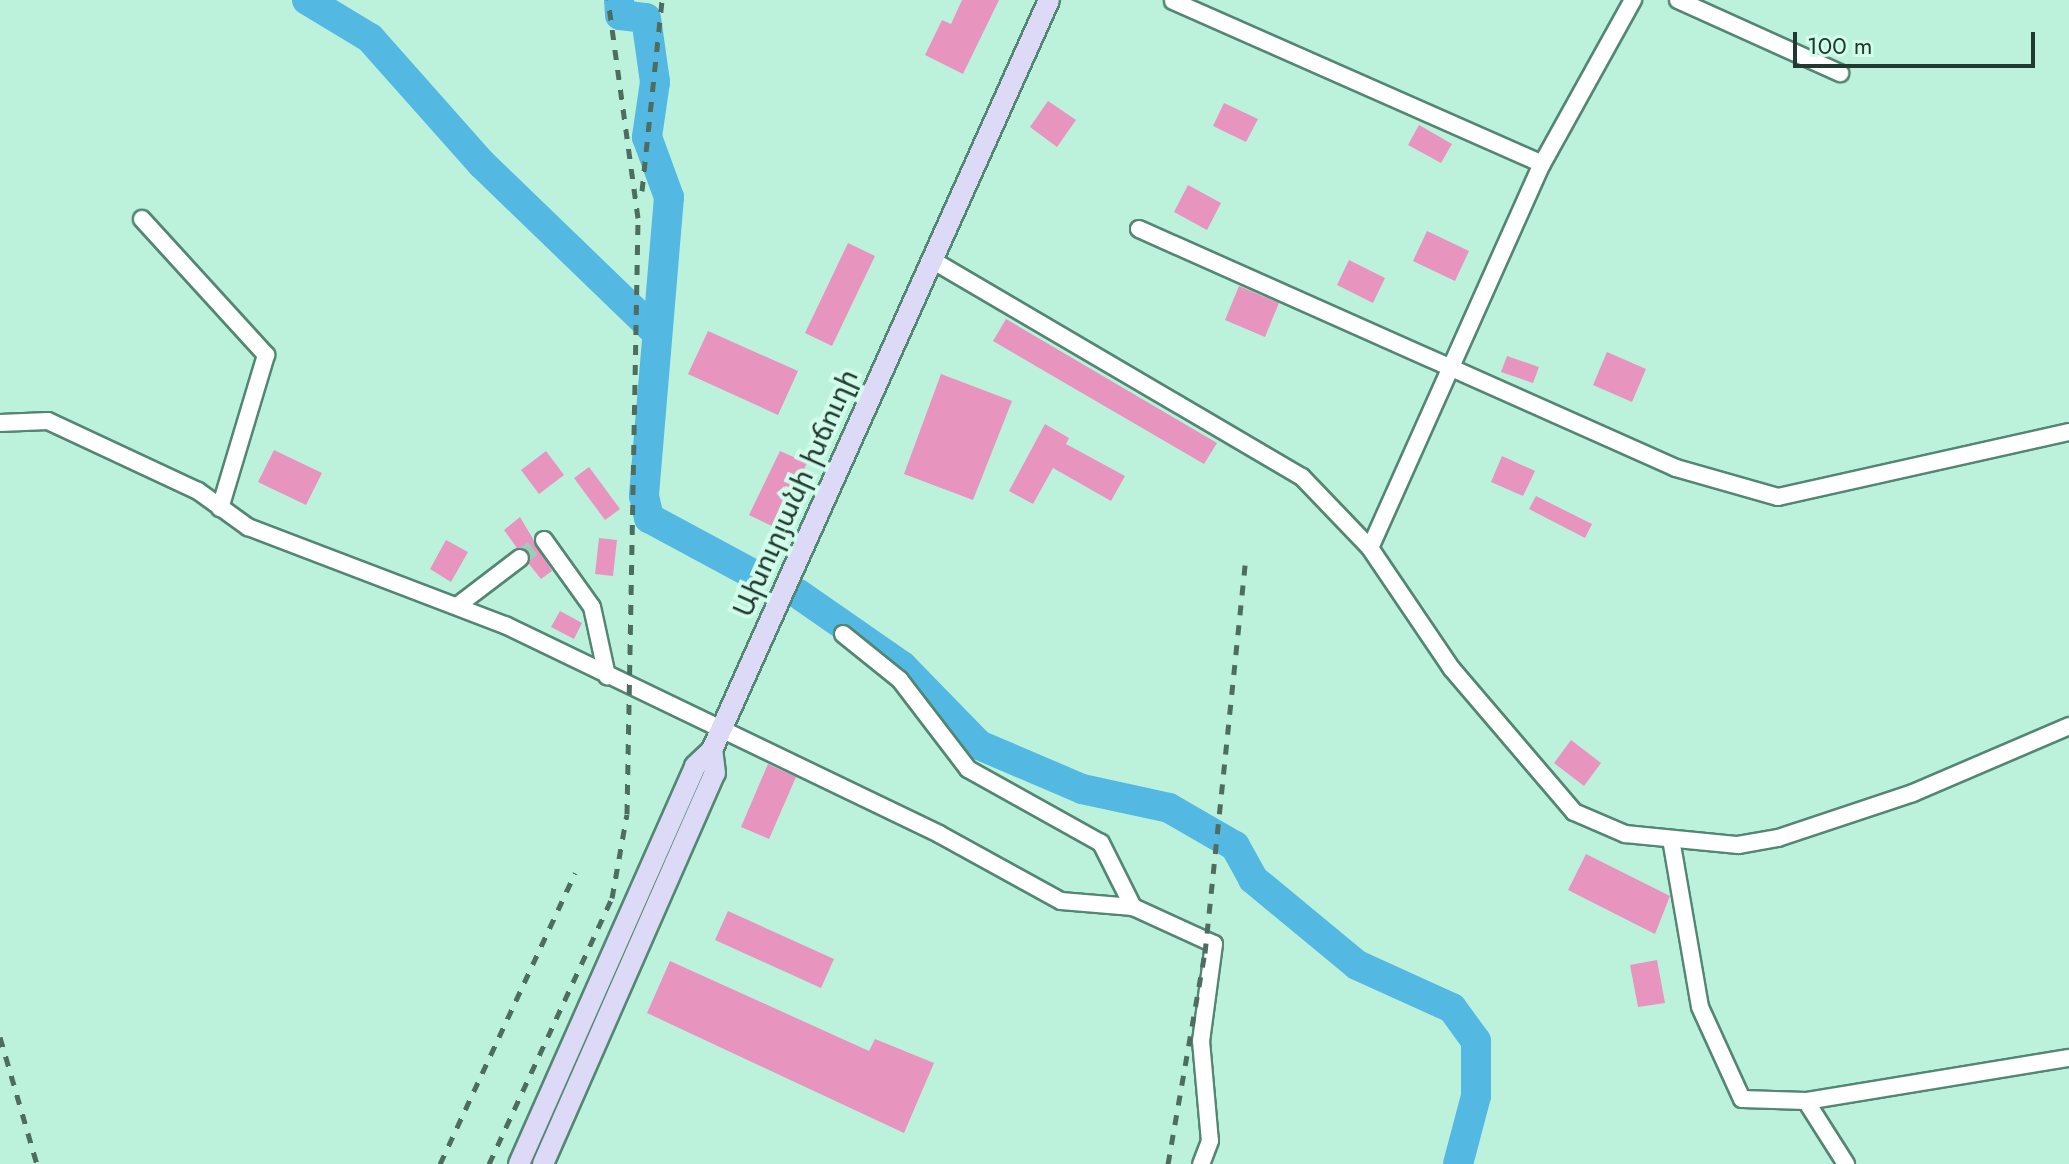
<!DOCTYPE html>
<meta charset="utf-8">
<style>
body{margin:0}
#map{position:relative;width:2069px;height:1164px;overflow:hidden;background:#bcf2dc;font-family:Jost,"Noto Sans Armenian",sans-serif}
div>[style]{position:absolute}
.river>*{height:30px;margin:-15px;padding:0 15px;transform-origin:15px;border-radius:15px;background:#53b9e3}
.building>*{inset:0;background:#e794be}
.minor-tunnel>*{height:16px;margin-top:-8px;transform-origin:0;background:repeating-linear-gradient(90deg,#9dcdba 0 16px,transparent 0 24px)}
.roads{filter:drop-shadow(2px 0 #538673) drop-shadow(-2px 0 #538673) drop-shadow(0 2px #538673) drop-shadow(0 -2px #538673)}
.minor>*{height:16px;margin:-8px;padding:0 8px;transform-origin:8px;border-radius:8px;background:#fff}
.major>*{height:20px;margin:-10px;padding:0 10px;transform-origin:10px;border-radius:10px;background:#dcdaf7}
.rail>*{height:5px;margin-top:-2.5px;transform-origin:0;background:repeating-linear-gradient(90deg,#4e6d61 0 10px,transparent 0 20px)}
span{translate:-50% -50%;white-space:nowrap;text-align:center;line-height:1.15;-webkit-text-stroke:8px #d1fdeb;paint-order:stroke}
.street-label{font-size:28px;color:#223830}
.scale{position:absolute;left:1793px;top:32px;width:242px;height:36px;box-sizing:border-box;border:4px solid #223830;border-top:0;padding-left:10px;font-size:24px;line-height:28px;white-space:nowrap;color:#223830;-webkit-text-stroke:6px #d1fdeb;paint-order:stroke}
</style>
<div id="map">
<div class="river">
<i style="left:307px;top:0;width:74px;rotate:31.1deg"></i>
<i style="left:370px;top:38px;width:169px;rotate:48.4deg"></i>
<i style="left:482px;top:164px;width:240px;rotate:44deg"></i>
<i style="left:619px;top:0;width:15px;rotate:86deg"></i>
<i style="left:620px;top:15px;width:26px;rotate:7deg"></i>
<i style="left:646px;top:18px;width:65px;rotate:82deg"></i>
<i style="left:655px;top:82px;width:56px;rotate:98.3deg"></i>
<i style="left:647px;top:137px;width:64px;rotate:69.9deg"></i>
<i style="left:669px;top:197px;width:300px;rotate:94.8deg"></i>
<i style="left:644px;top:496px;width:23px;rotate:77deg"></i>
<i style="left:649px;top:518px;width:118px;rotate:28.3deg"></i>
<i style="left:797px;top:593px;width:128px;rotate:34.8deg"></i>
<i style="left:902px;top:666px;width:110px;rotate:45.7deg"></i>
<i style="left:979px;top:745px;width:112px;rotate:23.1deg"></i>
<i style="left:1082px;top:789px;width:89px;rotate:12.3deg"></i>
<i style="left:1169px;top:808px;width:76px;rotate:29.9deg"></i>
<i style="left:1235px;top:846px;width:38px;rotate:61deg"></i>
<i style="left:1253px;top:879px;width:135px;rotate:39.6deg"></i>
<i style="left:1357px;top:965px;width:104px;rotate:24.4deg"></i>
<i style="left:1452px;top:1008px;width:41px;rotate:54deg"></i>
<i style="left:1476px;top:1041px;width:55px;rotate:90deg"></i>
<i style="left:1476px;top:1096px;width:70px;rotate:104.8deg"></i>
</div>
<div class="building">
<i style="clip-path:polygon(962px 0,999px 0,963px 74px,925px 55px,942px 20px,951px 24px)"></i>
<i style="clip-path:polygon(1048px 101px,1076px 120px,1057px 147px,1030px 127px)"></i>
<i style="clip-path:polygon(1224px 103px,1258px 119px,1246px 142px,1213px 126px)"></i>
<i style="clip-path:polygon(1419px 125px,1452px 144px,1441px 163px,1408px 145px)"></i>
<i style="clip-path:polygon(1188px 185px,1221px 203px,1207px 230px,1174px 212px)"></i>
<i style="clip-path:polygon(1427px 231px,1469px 251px,1455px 281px,1413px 261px)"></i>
<i style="clip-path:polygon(848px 243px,875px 256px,832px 346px,805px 333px)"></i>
<i style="clip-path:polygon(1349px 260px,1385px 278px,1373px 303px,1337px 285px)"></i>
<i style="clip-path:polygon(1239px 286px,1279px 303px,1265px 337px,1225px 320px)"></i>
<i style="clip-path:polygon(1006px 319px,1217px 443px,1204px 464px,993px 341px)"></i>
<i style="clip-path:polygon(708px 331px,798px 371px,778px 415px,688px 374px)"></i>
<i style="clip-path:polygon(1607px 352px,1646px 369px,1632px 402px,1593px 385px)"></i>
<i style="clip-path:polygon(1507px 356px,1539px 367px,1533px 383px,1501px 372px)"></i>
<i style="clip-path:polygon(941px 374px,1012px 401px,973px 500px,904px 474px)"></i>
<i style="clip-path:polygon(1045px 424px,1069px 438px,1066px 444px,1125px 476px,1111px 501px,1053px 468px,1033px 504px,1009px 491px)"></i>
<i style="clip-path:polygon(274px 450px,322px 473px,306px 505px,258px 482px)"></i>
<i style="clip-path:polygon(546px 451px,564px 475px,539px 494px,521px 470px)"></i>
<i style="clip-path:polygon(780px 451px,807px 463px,776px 528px,749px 515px)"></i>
<i style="clip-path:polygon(1502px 456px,1535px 471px,1523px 496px,1491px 482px)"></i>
<i style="clip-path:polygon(589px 467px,620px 509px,605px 520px,574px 478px)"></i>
<i style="clip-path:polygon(1536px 496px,1592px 524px,1585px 538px,1529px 509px)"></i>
<i style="clip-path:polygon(520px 517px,552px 571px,541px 579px,529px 564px,529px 552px,517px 548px,504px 530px)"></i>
<i style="clip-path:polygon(599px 538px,617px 540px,613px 576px,595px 574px)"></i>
<i style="clip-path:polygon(446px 540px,468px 552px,451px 582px,430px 569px)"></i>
<i style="clip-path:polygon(560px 611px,582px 623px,574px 639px,551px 627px)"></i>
<i style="clip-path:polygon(1571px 740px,1601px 763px,1584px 786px,1554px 763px)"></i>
<i style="clip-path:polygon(768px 764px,796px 777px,769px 839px,741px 827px)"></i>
<i style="clip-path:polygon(1586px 854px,1670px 896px,1655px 934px,1568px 890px)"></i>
<i style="clip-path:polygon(728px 911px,834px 959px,821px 988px,715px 940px)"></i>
<i style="clip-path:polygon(1657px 960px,1665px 1003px,1638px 1007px,1630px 965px)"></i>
<i style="clip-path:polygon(670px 961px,869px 1051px,875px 1039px,934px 1063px,904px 1133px,647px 1013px)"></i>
</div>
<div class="minor-tunnel">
<i style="left:520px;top:558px;width:30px;rotate:-37deg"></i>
</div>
<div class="roads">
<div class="minor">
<i style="left:1678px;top:0;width:178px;rotate:24.3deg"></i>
<i style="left:1173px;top:1px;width:403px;rotate:23.8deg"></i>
<i style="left:142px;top:219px;width:184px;rotate:47.6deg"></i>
<i style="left:266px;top:355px;width:160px;rotate:106.7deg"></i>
<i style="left:1139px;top:229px;width:588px;rotate:23.99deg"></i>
<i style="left:1676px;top:468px;width:106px;rotate:15.9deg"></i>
<i style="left:1778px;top:497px;width:298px;rotate:-12.6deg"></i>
<i style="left:932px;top:260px;width:429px;rotate:30.4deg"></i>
<i style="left:1302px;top:477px;width:98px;rotate:46.2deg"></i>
<i style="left:1370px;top:548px;width:146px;rotate:55.9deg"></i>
<i style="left:1452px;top:669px;width:188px;rotate:49.5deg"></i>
<i style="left:1574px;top:812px;width:56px;rotate:23.3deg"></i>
<i style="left:1625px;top:834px;width:114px;rotate:5.6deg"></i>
<i style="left:1738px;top:845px;width:41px;rotate:-9.9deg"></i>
<i style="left:1778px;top:838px;width:142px;rotate:-18.4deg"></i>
<i style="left:1913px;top:793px;width:170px;rotate:-23.2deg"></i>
<i style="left:0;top:423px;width:48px;rotate:-2.4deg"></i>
<i style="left:48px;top:421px;width:166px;rotate:25deg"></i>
<i style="left:198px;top:491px;width:62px;rotate:35.8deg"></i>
<i style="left:248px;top:527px;width:275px;rotate:20.9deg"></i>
<i style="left:505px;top:625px;width:482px;rotate:25.7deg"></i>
<i style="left:939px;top:834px;width:139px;rotate:28.8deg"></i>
<i style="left:1061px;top:901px;width:72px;rotate:4.8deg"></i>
<i style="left:1133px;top:907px;width:89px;rotate:24.6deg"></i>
<i style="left:1214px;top:944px;width:98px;rotate:97.6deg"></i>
<i style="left:1201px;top:1041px;width:100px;rotate:84.9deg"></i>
<i style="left:1210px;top:1141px;width:25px;rotate:111deg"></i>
<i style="left:544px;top:540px;width:82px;rotate:54.4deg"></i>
<i style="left:592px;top:607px;width:71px;rotate:77.7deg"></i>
<i style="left:1370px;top:548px;width:421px;rotate:-65.9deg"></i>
<i style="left:1542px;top:164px;width:188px;rotate:-61deg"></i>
<i style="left:457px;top:606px;width:79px;rotate:-37.3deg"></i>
<i style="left:843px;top:634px;width:73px;rotate:38.9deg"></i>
<i style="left:900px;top:680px;width:112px;rotate:52.6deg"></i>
<i style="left:968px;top:769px;width:152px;rotate:29.1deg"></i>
<i style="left:1101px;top:843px;width:72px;rotate:63.4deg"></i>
<i style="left:1671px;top:839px;width:170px;rotate:80.2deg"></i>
<i style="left:1700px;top:1007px;width:101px;rotate:65.5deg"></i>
<i style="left:1742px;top:1099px;width:64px;rotate:1.8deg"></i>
<i style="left:1806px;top:1101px;width:75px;rotate:57.6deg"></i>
<i style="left:1806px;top:1101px;width:266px;rotate:-9.3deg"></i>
</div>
<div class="major">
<i style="left:519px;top:1164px;width:435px;rotate:-66.1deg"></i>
<i style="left:695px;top:766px;width:23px;rotate:-43deg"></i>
<i style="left:712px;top:750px;width:822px;rotate:-65.8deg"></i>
<i style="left:543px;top:1164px;width:427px;rotate:-66.3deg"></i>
<i style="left:715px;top:773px;width:23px;rotate:-97deg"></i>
</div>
</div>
<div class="rail">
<i style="left:642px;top:191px;width:192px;rotate:-84deg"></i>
<i style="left:0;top:1037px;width:132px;rotate:73.8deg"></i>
<i style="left:440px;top:1164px;width:321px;rotate:-65.1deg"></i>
<i style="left:489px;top:1164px;width:293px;rotate:-65.2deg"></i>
<i style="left:612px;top:898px;width:85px;rotate:-79.9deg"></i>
<i style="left:627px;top:814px;width:596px;rotate:-88.94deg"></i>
<i style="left:638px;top:218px;width:220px;rotate:-97.8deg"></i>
<i style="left:1168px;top:1164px;width:214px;rotate:-80.1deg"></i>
<i style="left:1205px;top:953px;width:391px;rotate:-84.1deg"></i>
</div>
<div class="street-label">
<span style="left:796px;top:493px;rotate:-66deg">Ախուրյանի խճուղի</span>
</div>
<div class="scale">100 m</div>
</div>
